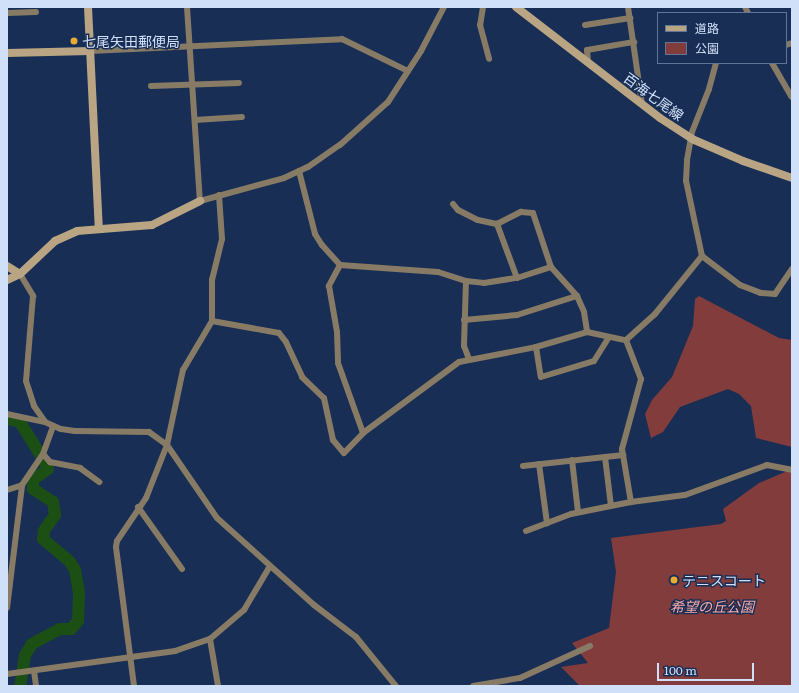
<!DOCTYPE html>
<meta charset="utf-8">
<style>
body{margin:0}
#map{position:relative;width:799px;height:693px;overflow:hidden;background:#182e55;font-family:Literata,"Noto Sans JP",serif}
div>[style]{position:absolute}
.green>*{inset:0;background:#833c3c}
.river>*{height:12px;margin:-6px;padding:0 6px;transform-origin:6px;border-radius:6px;background:#1c4f14}
.street>*{height:6px;margin:-3px;padding:0 3px;transform-origin:3px;border-radius:3px;background:#877b66}
.secondary>*{height:8px;margin:-4px;padding:0 4px;transform-origin:4px;border-radius:4px;background:#b9a583}
.dots>*{width:11px;height:11px;translate:-50% -50%;box-sizing:border-box;border:2px solid #182e55;border-radius:50%}
span{translate:-50% -50%;white-space:nowrap;text-align:center;line-height:1.15;-webkit-text-stroke:3px #182e55;paint-order:stroke}
.poi-label{font-size:14px;color:#d1e0f9}
.left{translate:0 -50%;text-align:left}
.street-label{font-size:14px;color:#d1e0f9}
.park-label{font-size:14px;color:#fbaaa7;font-style:italic}
.frame{position:absolute;inset:0;border:8px solid #d1e0f9;pointer-events:none}
.legend{position:absolute;left:657px;top:12px;width:130px;height:52px;box-sizing:border-box;background:#182e55;border:1px solid #627597;margin:0;padding:5px 7px;list-style:none;font-size:12px;color:#d1e0f9}
.legend li{display:flex;align-items:center;gap:8px;height:20px}
.legend b{width:20px;border:1px solid #627597}
.scale{position:absolute;left:657px;top:663px;width:97px;height:18px;box-sizing:border-box;border:2px solid #d1e0f9;border-top:0;padding-left:5px;font-size:12px;line-height:14px;white-space:nowrap;color:#d1e0f9;-webkit-text-stroke:3px #182e55;paint-order:stroke}
</style>
<div id="map">
<div class="green">
<i style="clip-path:polygon(699px 296px,779px 338px,792px 340px,792px 447px,756px 438px,751px 406px,739px 394px,728px 389px,680px 407px,663px 432px,651px 438px,645px 414px,652px 400px,672px 377px,693px 326px,695px 299px)"></i>
<i style="clip-path:polygon(792px 469px,792px 686px,580px 686px,561px 667px,588px 663px,572px 643px,609px 628px,616px 572px,611px 538px,721px 524px,726px 521px,723px 509px,759px 483px)"></i>
</div>
<div class="river">
<i style="left:7px;top:419px;width:13px;rotate:13deg"></i>
<i style="left:20px;top:422px;width:49px;rotate:58.2deg"></i>
<i style="left:46px;top:464px;width:5px;rotate:68deg"></i>
<i style="left:48px;top:469px;width:19px;rotate:144deg"></i>
<i style="left:33px;top:480px;width:9px;rotate:90deg"></i>
<i style="left:33px;top:489px;width:24px;rotate:33deg"></i>
<i style="left:53px;top:502px;width:13px;rotate:81deg"></i>
<i style="left:55px;top:515px;width:19px;rotate:125deg"></i>
<i style="left:44px;top:531px;width:8px;rotate:97deg"></i>
<i style="left:43px;top:539px;width:35px;rotate:40deg"></i>
<i style="left:70px;top:562px;width:9px;rotate:58deg"></i>
<i style="left:75px;top:570px;width:23px;rotate:80deg"></i>
<i style="left:79px;top:593px;width:28px;rotate:92deg"></i>
<i style="left:78px;top:621px;width:11px;rotate:131deg"></i>
<i style="left:71px;top:629px;width:11px;rotate:180deg"></i>
<i style="left:60px;top:629px;width:32px;rotate:152deg"></i>
<i style="left:32px;top:644px;width:13px;rotate:122deg"></i>
<i style="left:25px;top:655px;width:31px;rotate:99deg"></i>
</div>
<div class="street">
<i style="left:187px;top:7px;width:194px;rotate:86.2deg"></i>
<i style="left:200px;top:201px;width:87px;rotate:-15.3deg"></i>
<i style="left:284px;top:178px;width:26px;rotate:-25deg"></i>
<i style="left:308px;top:167px;width:39px;rotate:-35deg"></i>
<i style="left:340px;top:145px;width:64px;rotate:-41.9deg"></i>
<i style="left:388px;top:102px;width:61px;rotate:-57.1deg"></i>
<i style="left:421px;top:51px;width:50px;rotate:-62.4deg"></i>
<i style="left:483px;top:7px;width:18px;rotate:99deg"></i>
<i style="left:480px;top:25px;width:35px;rotate:75deg"></i>
<i style="left:628px;top:7px;width:98px;rotate:81.8deg"></i>
<i style="left:745px;top:7px;width:7px;rotate:63deg"></i>
<i style="left:7px;top:13px;width:29px;rotate:-2deg"></i>
<i style="left:585px;top:25px;width:46px;rotate:-8.8deg"></i>
<i style="left:786px;top:45px;width:6px;rotate:-18deg"></i>
<i style="left:90px;top:51px;width:252px;rotate:-2.7deg"></i>
<i style="left:342px;top:39px;width:73px;rotate:25.9deg"></i>
<i style="left:588px;top:63px;width:13px;rotate:-94deg"></i>
<i style="left:587px;top:50px;width:48px;rotate:-9.7deg"></i>
<i style="left:772px;top:63px;width:39px;rotate:60deg"></i>
<i style="left:151px;top:86px;width:88px;rotate:-2deg"></i>
<i style="left:195px;top:120px;width:47px;rotate:-3.7deg"></i>
<i style="left:299px;top:171px;width:65px;rotate:75.7deg"></i>
<i style="left:315px;top:234px;width:13px;rotate:58deg"></i>
<i style="left:322px;top:245px;width:27px;rotate:48deg"></i>
<i style="left:340px;top:265px;width:98px;rotate:4.1deg"></i>
<i style="left:438px;top:272px;width:29px;rotate:18deg"></i>
<i style="left:466px;top:281px;width:18px;rotate:6deg"></i>
<i style="left:484px;top:283px;width:33px;rotate:-9deg"></i>
<i style="left:517px;top:278px;width:36px;rotate:-18deg"></i>
<i style="left:453px;top:204px;width:8px;rotate:50deg"></i>
<i style="left:458px;top:210px;width:22px;rotate:27deg"></i>
<i style="left:478px;top:220px;width:19px;rotate:12deg"></i>
<i style="left:702px;top:256px;width:48px;rotate:37.3deg"></i>
<i style="left:740px;top:285px;width:22px;rotate:21deg"></i>
<i style="left:761px;top:293px;width:14px;rotate:4deg"></i>
<i style="left:775px;top:294px;width:30px;rotate:-56deg"></i>
<i style="left:340px;top:265px;width:24px;rotate:118deg"></i>
<i style="left:329px;top:286px;width:47px;rotate:80.1deg"></i>
<i style="left:337px;top:332px;width:31px;rotate:88deg"></i>
<i style="left:338px;top:363px;width:74px;rotate:70.3deg"></i>
<i style="left:20px;top:274px;width:26px;rotate:59deg"></i>
<i style="left:33px;top:296px;width:85px;rotate:94.7deg"></i>
<i style="left:26px;top:381px;width:26px;rotate:72deg"></i>
<i style="left:34px;top:406px;width:19px;rotate:55deg"></i>
<i style="left:45px;top:422px;width:17px;rotate:24deg"></i>
<i style="left:61px;top:429px;width:14px;rotate:8deg"></i>
<i style="left:75px;top:431px;width:74px;rotate:0.8deg"></i>
<i style="left:149px;top:432px;width:22px;rotate:36deg"></i>
<i style="left:167px;top:445px;width:88px;rotate:55.6deg"></i>
<i style="left:217px;top:518px;width:130px;rotate:41.9deg"></i>
<i style="left:314px;top:605px;width:53px;rotate:37.3deg"></i>
<i style="left:356px;top:637px;width:63px;rotate:50.8deg"></i>
<i style="left:517px;top:278px;width:58px;rotate:-110.3deg"></i>
<i style="left:497px;top:224px;width:27px;rotate:-27deg"></i>
<i style="left:521px;top:212px;width:12px;rotate:5deg"></i>
<i style="left:533px;top:213px;width:57px;rotate:71.6deg"></i>
<i style="left:551px;top:267px;width:39px;rotate:48deg"></i>
<i style="left:577px;top:296px;width:17px;rotate:66deg"></i>
<i style="left:584px;top:312px;width:20px;rotate:81deg"></i>
<i style="left:466px;top:281px;width:65px;rotate:91.8deg"></i>
<i style="left:464px;top:346px;width:14px;rotate:69deg"></i>
<i style="left:464px;top:320px;width:53px;rotate:-5.4deg"></i>
<i style="left:517px;top:315px;width:63px;rotate:-17.6deg"></i>
<i style="left:212px;top:321px;width:68px;rotate:10.2deg"></i>
<i style="left:279px;top:333px;width:11px;rotate:52deg"></i>
<i style="left:286px;top:342px;width:38px;rotate:65deg"></i>
<i style="left:302px;top:377px;width:30px;rotate:44deg"></i>
<i style="left:324px;top:398px;width:43px;rotate:77.9deg"></i>
<i style="left:333px;top:440px;width:17px;rotate:50deg"></i>
<i style="left:344px;top:453px;width:28px;rotate:-46deg"></i>
<i style="left:363px;top:433px;width:119px;rotate:-36.5deg"></i>
<i style="left:459px;top:362px;width:78px;rotate:-11deg"></i>
<i style="left:536px;top:347px;width:53px;rotate:-16.4deg"></i>
<i style="left:587px;top:332px;width:40px;rotate:12deg"></i>
<i style="left:626px;top:340px;width:42px;rotate:69deg"></i>
<i style="left:641px;top:379px;width:73px;rotate:105.2deg"></i>
<i style="left:622px;top:449px;width:54px;rotate:80.4deg"></i>
<i style="left:626px;top:340px;width:39px;rotate:-42deg"></i>
<i style="left:655px;top:314px;width:75px;rotate:-51deg"></i>
<i style="left:702px;top:256px;width:77px;rotate:-102deg"></i>
<i style="left:686px;top:181px;width:21px;rotate:-87deg"></i>
<i style="left:687px;top:160px;width:28px;rotate:-80deg"></i>
<i style="left:692px;top:132px;width:46px;rotate:-68.4deg"></i>
<i style="left:709px;top:89px;width:27px;rotate:-75deg"></i>
<i style="left:536px;top:347px;width:30px;rotate:81deg"></i>
<i style="left:541px;top:377px;width:55px;rotate:-16.8deg"></i>
<i style="left:594px;top:361px;width:28px;rotate:-58deg"></i>
<i style="left:7px;top:414px;width:39px;rotate:12deg"></i>
<i style="left:43px;top:454px;width:11px;rotate:49deg"></i>
<i style="left:50px;top:462px;width:31px;rotate:11deg"></i>
<i style="left:80px;top:468px;width:24px;rotate:36deg"></i>
<i style="left:605px;top:457px;width:49px;rotate:83deg"></i>
<i style="left:572px;top:460px;width:52px;rotate:83.4deg"></i>
<i style="left:539px;top:464px;width:60px;rotate:82.3deg"></i>
<i style="left:523px;top:466px;width:101px;rotate:-6.3deg"></i>
<i style="left:7px;top:490px;width:16px;rotate:-18deg"></i>
<i style="left:138px;top:507px;width:76px;rotate:54.6deg"></i>
<i style="left:526px;top:531px;width:48px;rotate:-20.7deg"></i>
<i style="left:571px;top:514px;width:61px;rotate:-11.3deg"></i>
<i style="left:631px;top:502px;width:54px;rotate:-7.4deg"></i>
<i style="left:685px;top:495px;width:87px;rotate:-20.1deg"></i>
<i style="left:767px;top:465px;width:25px;rotate:11deg"></i>
<i style="left:7px;top:608px;width:124px;rotate:-83deg"></i>
<i style="left:22px;top:485px;width:37px;rotate:-56deg"></i>
<i style="left:43px;top:454px;width:29px;rotate:-70deg"></i>
<i style="left:210px;top:639px;width:48px;rotate:80.3deg"></i>
<i style="left:34px;top:671px;width:15px;rotate:82deg"></i>
<i style="left:7px;top:674px;width:170px;rotate:-7.8deg"></i>
<i style="left:175px;top:651px;width:37px;rotate:-19deg"></i>
<i style="left:210px;top:639px;width:45px;rotate:-40.5deg"></i>
<i style="left:244px;top:610px;width:51px;rotate:-59.4deg"></i>
<i style="left:134px;top:686px;width:140px;rotate:-97.4deg"></i>
<i style="left:116px;top:547px;width:6px;rotate:-81deg"></i>
<i style="left:117px;top:541px;width:52px;rotate:-56deg"></i>
<i style="left:146px;top:498px;width:57px;rotate:-68.4deg"></i>
<i style="left:167px;top:445px;width:77px;rotate:-78deg"></i>
<i style="left:183px;top:370px;width:57px;rotate:-59.4deg"></i>
<i style="left:212px;top:321px;width:41px;rotate:-90deg"></i>
<i style="left:212px;top:280px;width:42px;rotate:-76.3deg"></i>
<i style="left:222px;top:239px;width:44px;rotate:-93.9deg"></i>
<i style="left:473px;top:686px;width:48px;rotate:-9.7deg"></i>
<i style="left:520px;top:678px;width:77px;rotate:-24.6deg"></i>
</div>
<div class="secondary">
<i style="left:88px;top:7px;width:221px;rotate:87.2deg"></i>
<i style="left:516px;top:7px;width:182px;rotate:37.6deg"></i>
<i style="left:660px;top:118px;width:38px;rotate:33deg"></i>
<i style="left:692px;top:139px;width:56px;rotate:23.3deg"></i>
<i style="left:743px;top:161px;width:52px;rotate:19.1deg"></i>
<i style="left:7px;top:53px;width:83px;rotate:-1.4deg"></i>
<i style="left:7px;top:266px;width:15px;rotate:32deg"></i>
<i style="left:7px;top:280px;width:14px;rotate:-25deg"></i>
<i style="left:20px;top:274px;width:48px;rotate:-43.3deg"></i>
<i style="left:55px;top:241px;width:24px;rotate:-24deg"></i>
<i style="left:77px;top:231px;width:75px;rotate:-4.6deg"></i>
<i style="left:152px;top:225px;width:54px;rotate:-26.6deg"></i>
</div>
<div class="dots">
<i style="left:74px;top:41px;background:#e6ac36"></i>
<i style="left:674px;top:580px;background:#e6ac36"></i>
</div>
<div class="poi-label">
<span class="left" style="left:82px;top:41px">七尾矢田郵便局</span>
<span class="left" style="left:682px;top:580px">テニスコート</span>
</div>
<div class="street-label">
<span style="left:654px;top:96px;rotate:36deg">百海七尾線</span>
</div>
<div class="park-label">
<span style="left:712px;top:606px">希望の丘公園</span>
</div>
<div class="frame"></div>
<ul class="legend">
<li><b style="height:5px;background:#b9a583"></b>道路</li>
<li><b style="height:11px;background:#833c3c"></b>公園</li>
</ul>
<div class="scale">100 m</div>
</div>
